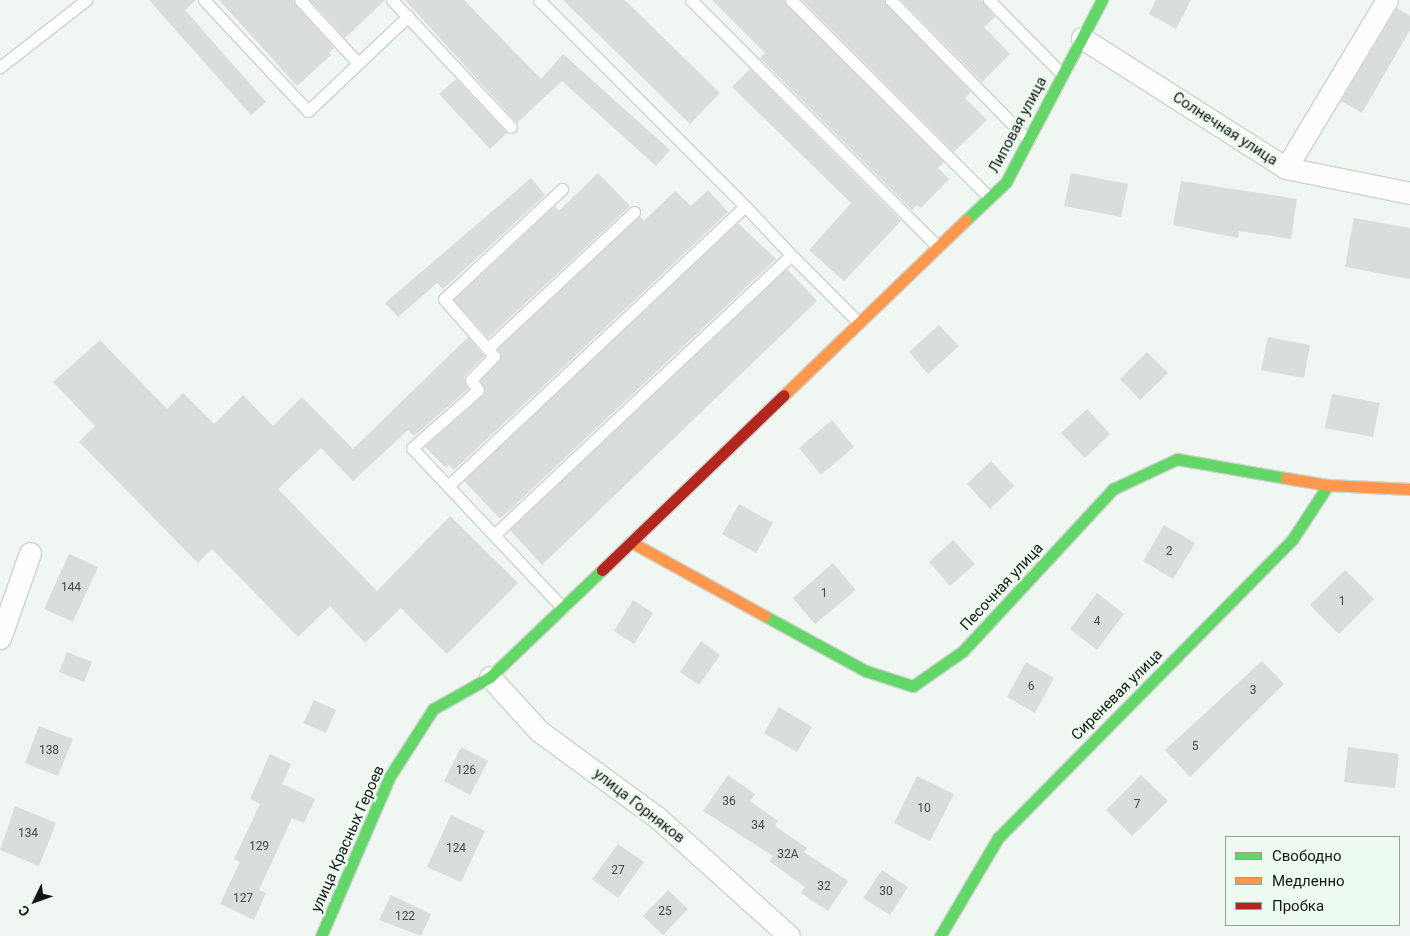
<!DOCTYPE html>
<meta charset="utf-8">
<style>
body{margin:0}
#map{position:relative;width:1410px;height:936px;overflow:hidden;background:#f0f6f1;font-family:Roboto,sans-serif}
div>[style]{position:absolute}
.building>*{inset:0;background:#d9deda}
.roads{filter:drop-shadow(1px 0 #cdd3ce) drop-shadow(-1px 0 #cdd3ce) drop-shadow(0 1px #cdd3ce) drop-shadow(0 -1px #cdd3ce)}
.lane>*{height:11px;margin:-5.5px;padding:0 5.5px;transform-origin:5.5px;border-radius:5.5px;background:#fdfefd}
.street>*{height:21px;margin:-10.5px;padding:0 10.5px;transform-origin:10.5px;border-radius:10.5px;background:#fdfefd}
.fast>*{height:11px;margin:-5.5px;padding:0 5.5px;transform-origin:5.5px;border-radius:5.5px;background:#63d668}
.slow>*{height:11px;margin:-5.5px;padding:0 5.5px;transform-origin:5.5px;border-radius:5.5px;background:#ff974d}
.jam>*{height:11px;margin:-5.5px;padding:0 5.5px;transform-origin:5.5px;border-radius:5.5px;background:#b3261e}
span{translate:-50% -50%;white-space:nowrap;text-align:center;line-height:1.15;-webkit-text-stroke:5px #ecfaef;paint-order:stroke}
.number-label{font-size:12px;color:#464a46}
.number-label span{-webkit-text-stroke-width:0}
.street-label{font-size:15px;color:#131814}
.legend{position:absolute;left:1225px;top:836px;width:175px;height:90px;box-sizing:border-box;background:#ecfaef;border:1px solid #95a097;margin:0;padding:6px 9px;list-style:none;font-size:15px;color:#131814}
.legend li{display:flex;align-items:center;gap:10px;height:25px}
.legend b{width:25px;border:1px solid #95a097}
.north{position:absolute;left:10px;top:876px;width:50px;height:50px;-webkit-text-stroke:4px #ecfaef;paint-order:stroke;rotate:228deg;font-size:14px;font-weight:700;line-height:20px;text-align:center;color:#131814}
.north::after{content:'';display:block;margin:auto;width:18px;height:22px;background:#131814;clip-path:polygon(50% 0,100% 100%,50% 72%,0 100%)}
</style>
<div id="map">
<div class="building">
<i style="clip-path:polygon(149px 0,196px 0,185px 10px,266px 102px,251px 115px)"></i>
<i style="clip-path:polygon(219px 0,293px 0,334px 48px,329px 53px,331px 55px,297px 86px)"></i>
<i style="clip-path:polygon(310px 0,385px 0,345px 38px)"></i>
<i style="clip-path:polygon(405px 0,464px 0,541px 79px,563px 54px,670px 150px,656px 166px,562px 81px,517px 123px)"></i>
<i style="clip-path:polygon(563px 0,625px 0,720px 93px,690px 124px)"></i>
<i style="clip-path:polygon(712px 0,784px 0,944px 162px,938px 168px,949px 179px,921px 208px,917px 205px,912px 210px,760px 58px,765px 53px)"></i>
<i style="clip-path:polygon(802px 0,884px 0,971px 92px,965px 98px,987px 120px,954px 152px)"></i>
<i style="clip-path:polygon(901px 0,982px 0,995px 17px,984px 27px,1010px 54px,982px 82px)"></i>
<i style="clip-path:polygon(1156px 0,1191px 0,1176px 29px,1149px 14px)"></i>
<i style="clip-path:polygon(1397px 8px,1410px 16px,1410px 30px,1362px 113px,1341px 101px)"></i>
<i style="clip-path:polygon(750px 69px,901px 221px,844px 281px,809px 250px,851px 203px,732px 87px)"></i>
<i style="clip-path:polygon(456px 79px,507px 133px,490px 149px,439px 94px)"></i>
<i style="clip-path:polygon(598px 173px,630px 206px,488px 338px,454px 300px,555px 206px,559px 211px)"></i>
<i style="clip-path:polygon(1071px 173px,1128px 184px,1121px 217px,1064px 206px)"></i>
<i style="clip-path:polygon(531px 178px,545px 195px,443px 289px,437px 283px,398px 317px,385px 303px)"></i>
<i style="clip-path:polygon(1181px 181px,1297px 199px,1291px 239px,1239px 231px,1238px 238px,1173px 225px)"></i>
<i style="clip-path:polygon(708px 190px,728px 212px,454px 470px,449px 465px,446px 468px,425px 447px,483px 395px,485px 389px,481px 381px,501px 358px,498px 349px,640px 216px,644px 221px,675px 191px,691px 206px)"></i>
<i style="clip-path:polygon(1354px 218px,1410px 228px,1410px 279px,1345px 267px)"></i>
<i style="clip-path:polygon(738px 223px,776px 259px,500px 519px,464px 481px)"></i>
<i style="clip-path:polygon(787px 269px,817px 301px,542px 565px,510px 530px)"></i>
<i style="clip-path:polygon(939px 325px,959px 346px,928px 374px,909px 352px)"></i>
<i style="clip-path:polygon(468px 337px,484px 356px,464px 377px,468px 389px,414px 436px,408px 430px,353px 481px,321px 448px,278px 489px,377px 591px,450px 516px,518px 583px,447px 654px,401px 608px,365px 643px,330px 606px,298px 637px,212px 549px,198px 563px,79px 442px,95px 426px,53px 382px,100px 340px,167px 409px,183px 393px,214px 424px,243px 395px,273px 426px,302px 397px,353px 449px)"></i>
<i style="clip-path:polygon(1268px 337px,1310px 345px,1304px 378px,1261px 370px)"></i>
<i style="clip-path:polygon(1147px 352px,1168px 373px,1140px 400px,1120px 379px)"></i>
<i style="clip-path:polygon(1332px 394px,1380px 403px,1373px 437px,1325px 428px)"></i>
<i style="clip-path:polygon(1087px 409px,1110px 434px,1085px 458px,1061px 433px)"></i>
<i style="clip-path:polygon(832px 420px,854px 447px,821px 475px,799px 448px)"></i>
<i style="clip-path:polygon(991px 461px,1014px 486px,990px 509px,967px 484px)"></i>
<i style="clip-path:polygon(739px 504px,773px 523px,756px 553px,722px 534px)"></i>
<i style="clip-path:polygon(1164px 525px,1195px 543px,1173px 579px,1143px 561px)"></i>
<i style="clip-path:polygon(953px 540px,975px 564px,950px 586px,929px 562px)"></i>
<i style="clip-path:polygon(69px 554px,98px 567px,73px 622px,44px 609px)"></i>
<i style="clip-path:polygon(833px 563px,856px 590px,815px 624px,793px 598px)"></i>
<i style="clip-path:polygon(1345px 570px,1374px 599px,1339px 634px,1310px 605px)"></i>
<i style="clip-path:polygon(1097px 593px,1124px 614px,1097px 650px,1070px 629px)"></i>
<i style="clip-path:polygon(633px 600px,653px 613px,634px 644px,614px 631px)"></i>
<i style="clip-path:polygon(701px 641px,720px 655px,699px 685px,680px 672px)"></i>
<i style="clip-path:polygon(67px 652px,92px 662px,84px 682px,59px 672px)"></i>
<i style="clip-path:polygon(1262px 661px,1284px 684px,1190px 777px,1165px 750px)"></i>
<i style="clip-path:polygon(1026px 662px,1054px 678px,1035px 713px,1007px 697px)"></i>
<i style="clip-path:polygon(314px 700px,336px 710px,326px 733px,303px 723px)"></i>
<i style="clip-path:polygon(779px 707px,812px 727px,797px 752px,764px 733px)"></i>
<i style="clip-path:polygon(39px 726px,73px 739px,58px 776px,25px 763px)"></i>
<i style="clip-path:polygon(461px 747px,488px 761px,470px 795px,444px 781px)"></i>
<i style="clip-path:polygon(1348px 747px,1399px 754px,1395px 788px,1344px 782px)"></i>
<i style="clip-path:polygon(270px 754px,291px 764px,282px 784px,315px 799px,304px 823px,292px 818px,259px 890px,266px 893px,254px 920px,220px 904px,240px 862px,234px 859px,260px 804px,250px 799px)"></i>
<i style="clip-path:polygon(728px 775px,755px 794px,750px 801px,778px 821px,775px 826px,807px 848px,804px 852px,848px 881px,828px 911px,801px 893px,805px 887px,769px 861px,773px 856px,703px 811px)"></i>
<i style="clip-path:polygon(1141px 775px,1168px 801px,1132px 836px,1106px 810px)"></i>
<i style="clip-path:polygon(917px 776px,954px 794px,930px 841px,894px 823px)"></i>
<i style="clip-path:polygon(15px 806px,56px 823px,39px 866px,0 850px)"></i>
<i style="clip-path:polygon(451px 815px,485px 831px,461px 882px,427px 867px)"></i>
<i style="clip-path:polygon(618px 844px,644px 862px,618px 898px,592px 879px)"></i>
<i style="clip-path:polygon(882px 870px,908px 887px,890px 915px,863px 898px)"></i>
<i style="clip-path:polygon(668px 890px,688px 909px,663px 935px,643px 916px)"></i>
<i style="clip-path:polygon(391px 895px,431px 914px,421px 936px,379px 920px)"></i>
</div>
<div class="roads">
<div class="lane">
<i style="left:204px;top:0;width:152px;rotate:46.9deg"></i>
<i style="left:308px;top:111px;width:138px;rotate:-43.5deg"></i>
<i style="left:300px;top:0;width:86px;rotate:47.4deg"></i>
<i style="left:392px;top:0;width:174px;rotate:46.9deg"></i>
<i style="left:539px;top:0;width:291px;rotate:45deg"></i>
<i style="left:691px;top:0;width:346px;rotate:45deg"></i>
<i style="left:791px;top:0;width:279px;rotate:44.9deg"></i>
<i style="left:891px;top:0;width:196px;rotate:45.6deg"></i>
<i style="left:989px;top:0;width:105px;rotate:45.4deg"></i>
<i style="left:0;top:67px;width:109px;rotate:-37.9deg"></i>
<i style="left:562px;top:189px;width:161px;rotate:137deg"></i>
<i style="left:444px;top:299px;width:76px;rotate:48.7deg"></i>
<i style="left:494px;top:356px;width:33px;rotate:134deg"></i>
<i style="left:471px;top:380px;width:12px;rotate:55deg"></i>
<i style="left:478px;top:390px;width:88px;rotate:138.7deg"></i>
<i style="left:412px;top:448px;width:220px;rotate:46.7deg"></i>
<i style="left:487px;top:349px;width:201px;rotate:-43deg"></i>
<i style="left:448px;top:486px;width:408px;rotate:-43.3deg"></i>
<i style="left:745px;top:206px;width:67px;rotate:46.8deg"></i>
<i style="left:494px;top:535px;width:408px;rotate:-43.3deg"></i>
<i style="left:791px;top:255px;width:95px;rotate:45deg"></i>
</div>
<div class="street">
<i style="left:1082px;top:38px;width:242px;rotate:32.5deg"></i>
<i style="left:1286px;top:168px;width:126px;rotate:11.4deg"></i>
<i style="left:1286px;top:168px;width:196px;rotate:-59deg"></i>
<i style="left:0;top:638px;width:90px;rotate:-70.6deg"></i>
<i style="left:490px;top:677px;width:73px;rotate:47.8deg"></i>
<i style="left:539px;top:731px;width:147px;rotate:36.2deg"></i>
<i style="left:658px;top:818px;width:176px;rotate:42deg"></i>
</div>
<div class="fast">
<i style="left:966px;top:220px;width:55px;rotate:-43.5deg"></i>
<i style="left:1006px;top:182px;width:206px;rotate:-62.2deg"></i>
<i style="left:765px;top:616px;width:115px;rotate:28.6deg"></i>
<i style="left:866px;top:671px;width:49px;rotate:17.7deg"></i>
<i style="left:913px;top:686px;width:61px;rotate:-35deg"></i>
<i style="left:963px;top:651px;width:221px;rotate:-47.2deg"></i>
<i style="left:1113px;top:489px;width:71px;rotate:-25.1deg"></i>
<i style="left:1177px;top:459px;width:111px;rotate:9.9deg"></i>
<i style="left:321px;top:936px;width:174px;rotate:-66.7deg"></i>
<i style="left:390px;top:776px;width:80px;rotate:-57.3deg"></i>
<i style="left:433px;top:709px;width:65px;rotate:-29.3deg"></i>
<i style="left:490px;top:677px;width:155px;rotate:-43.7deg"></i>
<i style="left:940px;top:936px;width:114px;rotate:-59.4deg"></i>
<i style="left:998px;top:838px;width:419px;rotate:-45.4deg"></i>
<i style="left:1292px;top:540px;width:66px;rotate:-56.8deg"></i>
</div>
<div class="slow">
<i style="left:784px;top:395px;width:252px;rotate:-43.9deg"></i>
<i style="left:1286px;top:478px;width:43px;rotate:9.5deg"></i>
<i style="left:1328px;top:485px;width:82px;rotate:2.8deg"></i>
<i style="left:631px;top:542px;width:153px;rotate:28.9deg"></i>
</div>
<div class="jam">
<i style="left:602px;top:570px;width:252px;rotate:-43.9deg"></i>
</div>
</div>
<div class="number-label">
<span style="left:1169px;top:552px">2</span>
<span style="left:71px;top:588px">144</span>
<span style="left:824px;top:594px">1</span>
<span style="left:1342px;top:602px">1</span>
<span style="left:1097px;top:622px">4</span>
<span style="left:1031px;top:687px">6</span>
<span style="left:1253px;top:691px">3</span>
<span style="left:1195px;top:747px">5</span>
<span style="left:49px;top:751px">138</span>
<span style="left:466px;top:771px">126</span>
<span style="left:729px;top:802px">36</span>
<span style="left:1137px;top:805px">7</span>
<span style="left:924px;top:809px">10</span>
<span style="left:758px;top:826px">34</span>
<span style="left:28px;top:834px">134</span>
<span style="left:259px;top:847px">129</span>
<span style="left:456px;top:849px">124</span>
<span style="left:788px;top:855px">32А</span>
<span style="left:618px;top:871px">27</span>
<span style="left:824px;top:887px">32</span>
<span style="left:886px;top:892px">30</span>
<span style="left:243px;top:899px">127</span>
<span style="left:665px;top:912px">25</span>
<span style="left:405px;top:917px">122</span>
</div>
<div class="street-label">
<span style="left:1018px;top:125px;rotate:-62deg">Липовая улица</span>
<span style="left:1225px;top:129px;rotate:33deg">Солнечная улица</span>
<span style="left:1002px;top:587px;rotate:-47deg">Песочная улица</span>
<span style="left:1117px;top:695px;rotate:-45deg">Сиреневая улица</span>
<span style="left:639px;top:806px;rotate:38deg">улица Горняков</span>
<span style="left:348px;top:839px;rotate:-66deg">улица Красных Героев</span>
</div>
<ul class="legend">
<li><b style="height:6px;background:#63d668"></b>Свободно</li>
<li><b style="height:6px;background:#ff974d"></b>Медленно</li>
<li><b style="height:6px;background:#b3261e"></b>Пробка</li>
</ul>
<div class="north">С</div>
</div>
